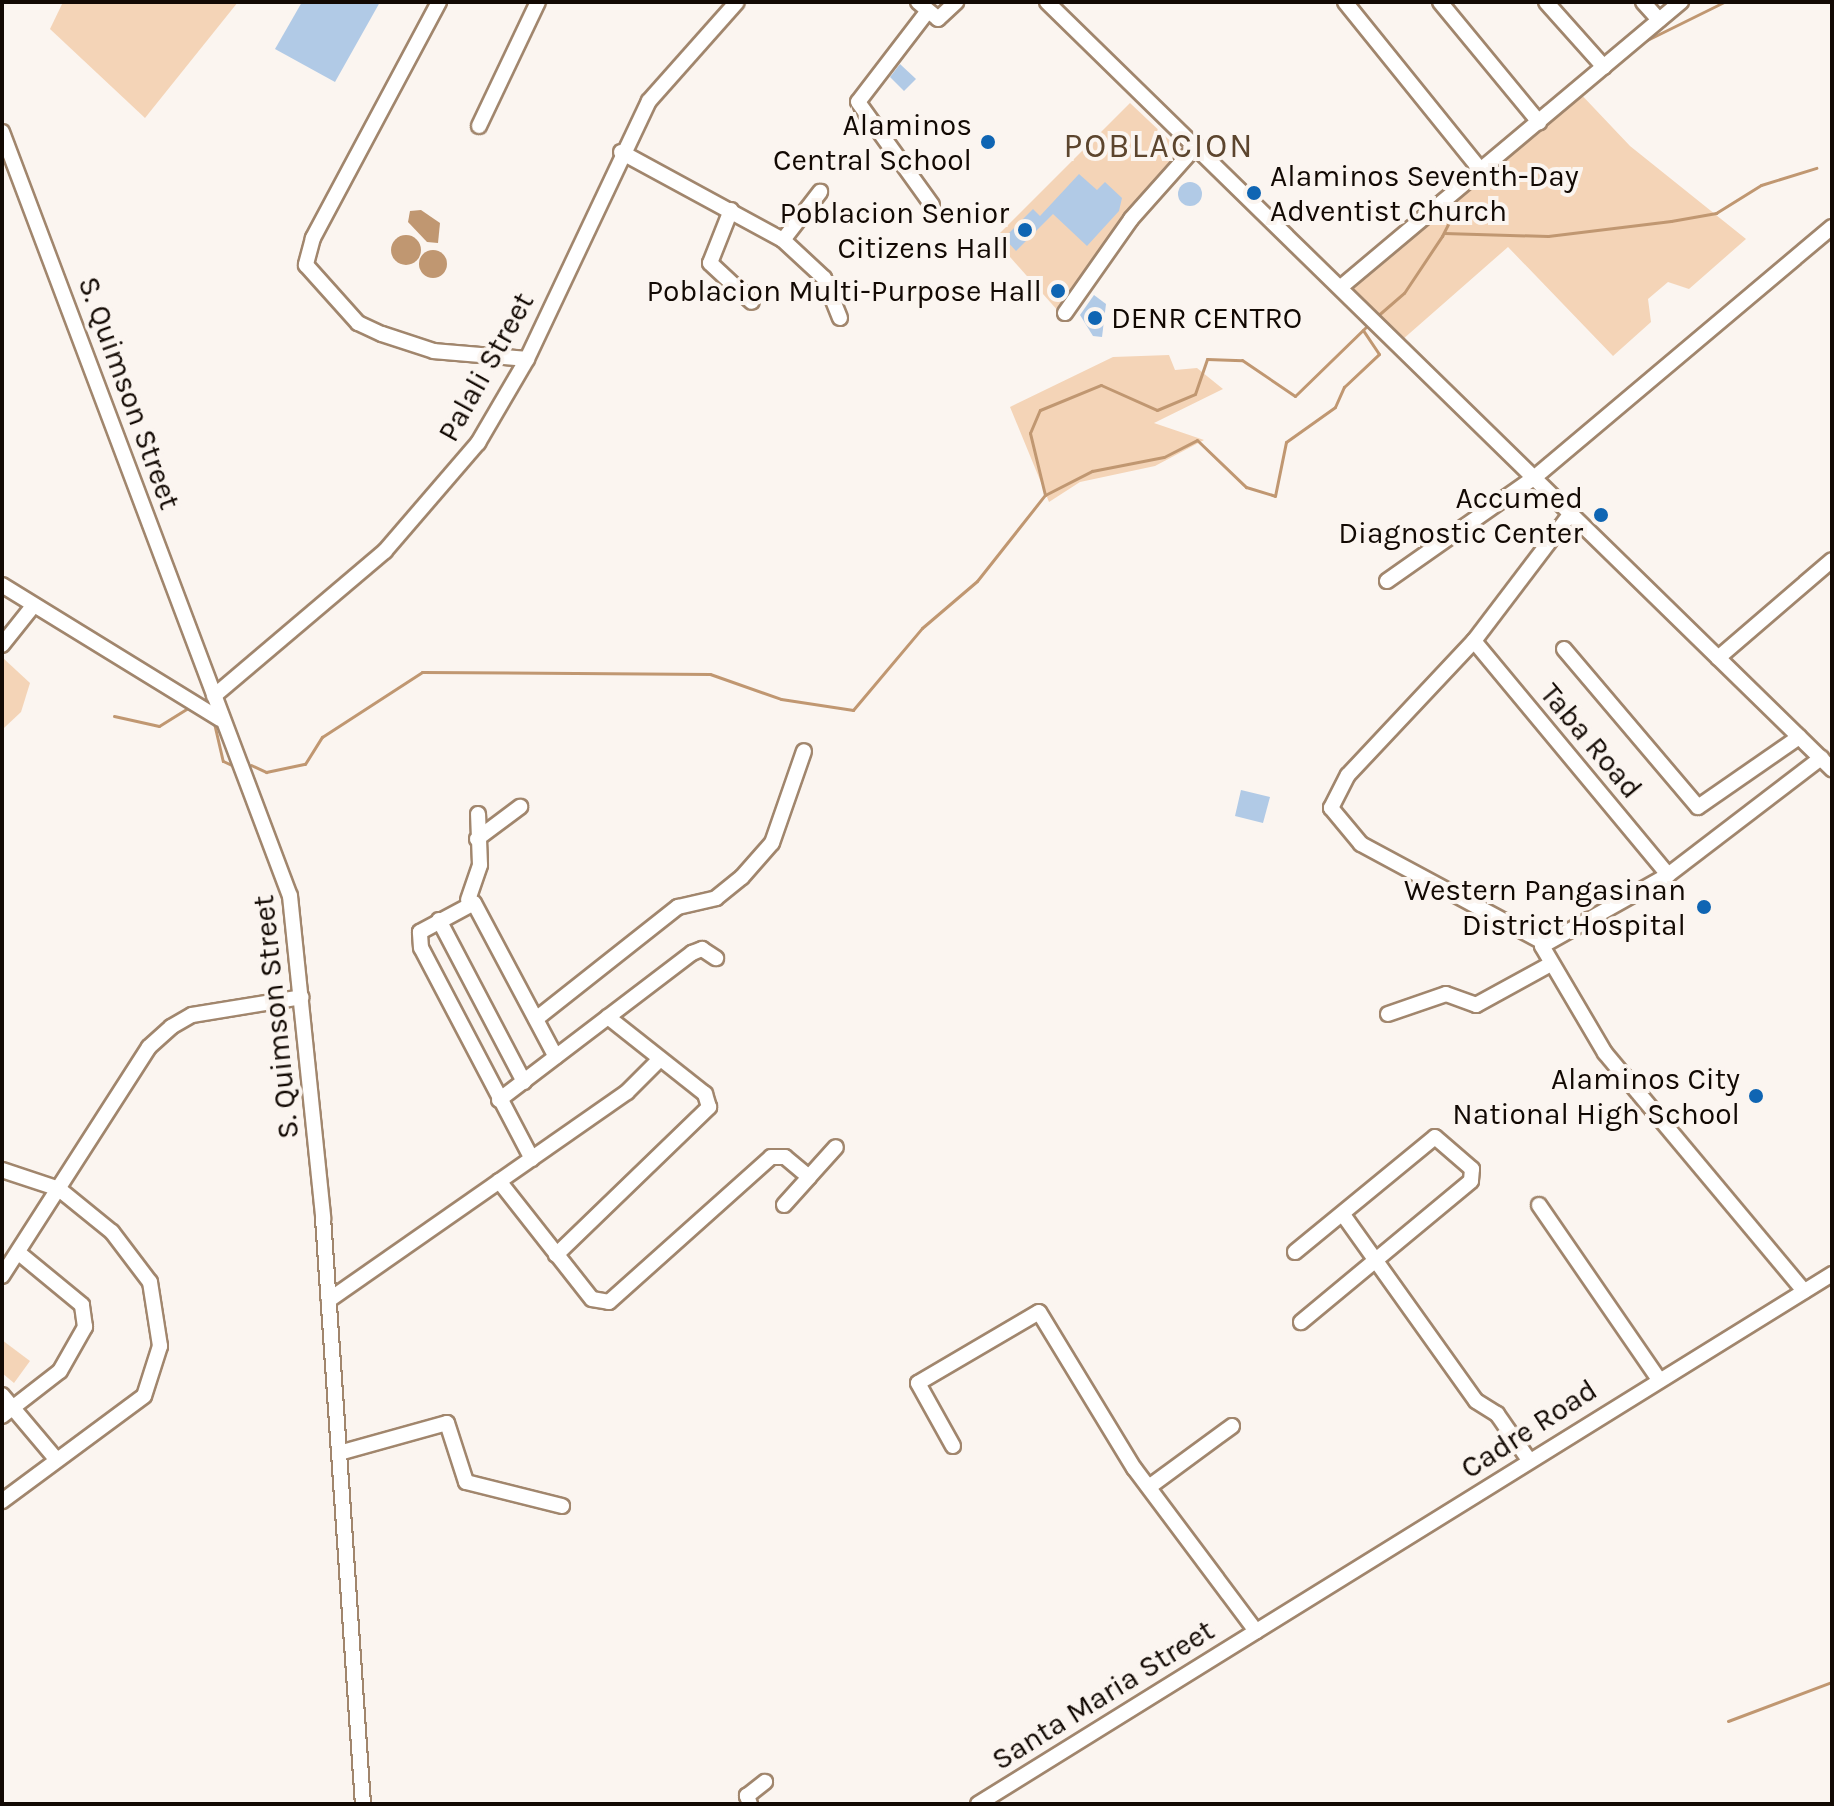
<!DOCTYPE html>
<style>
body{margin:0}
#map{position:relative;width:1834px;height:1806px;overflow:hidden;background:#fbf5f0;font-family:Karla,sans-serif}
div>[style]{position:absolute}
.green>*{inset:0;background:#f4d4b7}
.water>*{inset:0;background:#c09771}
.round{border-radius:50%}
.stream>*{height:3px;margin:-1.5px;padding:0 1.5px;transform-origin:1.5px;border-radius:1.5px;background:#c09771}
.building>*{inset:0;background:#b1cae6}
.roads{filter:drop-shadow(2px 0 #a1866d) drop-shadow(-2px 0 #a1866d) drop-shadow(0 2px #a1866d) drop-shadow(0 -2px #a1866d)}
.minor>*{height:14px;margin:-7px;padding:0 7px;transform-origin:7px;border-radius:7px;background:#fff}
.dots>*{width:22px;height:22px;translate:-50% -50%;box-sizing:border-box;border:4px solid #fbf5f0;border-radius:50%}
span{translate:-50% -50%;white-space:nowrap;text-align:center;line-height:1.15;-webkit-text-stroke:8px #fbf5f0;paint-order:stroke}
.poi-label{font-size:30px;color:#120903}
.right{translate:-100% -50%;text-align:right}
.left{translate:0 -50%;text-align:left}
.street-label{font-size:30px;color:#120903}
.quarter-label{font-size:34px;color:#5c452e;letter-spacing:2px}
.frame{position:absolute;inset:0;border:4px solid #120903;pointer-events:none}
</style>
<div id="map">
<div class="green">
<i style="clip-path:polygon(63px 2px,238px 2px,145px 118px,50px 29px)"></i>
<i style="clip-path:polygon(1576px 89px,1630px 146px,1746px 239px,1689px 289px,1668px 282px,1648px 299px,1651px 322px,1613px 356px,1508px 247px,1402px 340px,1345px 280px)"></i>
<i style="clip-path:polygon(1130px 103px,1183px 153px,1059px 312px,994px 239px)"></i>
<i style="clip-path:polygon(1169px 355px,1175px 370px,1197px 368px,1223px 389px,1154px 423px,1204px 440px,1155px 466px,1080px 482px,1049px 502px,1010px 407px,1113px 357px)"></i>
<i style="clip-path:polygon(3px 658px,30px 683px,21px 712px,4px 728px)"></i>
<i style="clip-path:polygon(2px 1340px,30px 1361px,14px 1383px,2px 1373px)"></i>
</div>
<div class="water">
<i style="clip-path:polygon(421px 210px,440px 223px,438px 243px,427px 242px,408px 222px,410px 211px)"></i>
<i class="round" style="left:391px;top:235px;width:30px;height:30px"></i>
<i class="round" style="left:419px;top:250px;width:28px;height:28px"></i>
</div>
<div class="stream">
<i style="left:1645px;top:41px;width:88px;rotate:-26.3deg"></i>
<i style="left:1510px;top:154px;width:17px;rotate:-40deg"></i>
<i style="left:1444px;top:233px;width:104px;rotate:1.7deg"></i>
<i style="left:1548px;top:236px;width:124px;rotate:-7deg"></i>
<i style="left:1671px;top:221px;width:46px;rotate:-10.1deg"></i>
<i style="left:1716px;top:213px;width:53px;rotate:-31.9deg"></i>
<i style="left:1761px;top:185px;width:58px;rotate:-17.2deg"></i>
<i style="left:1375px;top:318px;width:38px;rotate:-41deg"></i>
<i style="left:1404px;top:293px;width:69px;rotate:-56.3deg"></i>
<i style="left:1442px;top:236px;width:20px;rotate:-63deg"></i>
<i style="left:1451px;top:218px;width:12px;rotate:-138deg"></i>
<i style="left:1045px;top:495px;width:53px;rotate:-27.1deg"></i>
<i style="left:1092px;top:471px;width:73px;rotate:-11deg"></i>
<i style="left:1164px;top:457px;width:37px;rotate:-27deg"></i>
<i style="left:1197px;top:440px;width:68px;rotate:43.8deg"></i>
<i style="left:1246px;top:487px;width:30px;rotate:17deg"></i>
<i style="left:1275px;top:496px;width:55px;rotate:-78.5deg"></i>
<i style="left:1286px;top:442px;width:60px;rotate:-35.5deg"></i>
<i style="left:1335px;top:407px;width:22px;rotate:-66deg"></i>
<i style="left:1344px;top:387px;width:48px;rotate:-43.3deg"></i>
<i style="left:1379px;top:354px;width:29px;rotate:-124deg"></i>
<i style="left:114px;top:716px;width:46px;rotate:12.5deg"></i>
<i style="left:159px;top:726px;width:36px;rotate:-32deg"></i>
<i style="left:214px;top:723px;width:39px;rotate:77deg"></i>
<i style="left:223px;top:761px;width:14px;rotate:25deg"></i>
<i style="left:251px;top:765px;width:17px;rotate:25deg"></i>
<i style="left:266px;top:772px;width:40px;rotate:-12deg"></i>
<i style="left:305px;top:764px;width:32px;rotate:-58deg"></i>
<i style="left:322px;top:737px;width:119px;rotate:-33deg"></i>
<i style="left:422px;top:672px;width:288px;rotate:0.4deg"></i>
<i style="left:710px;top:674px;width:75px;rotate:19.4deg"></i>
<i style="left:781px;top:699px;width:73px;rotate:8.7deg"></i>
<i style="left:853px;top:710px;width:107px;rotate:-49.9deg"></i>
<i style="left:922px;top:628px;width:72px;rotate:-40.5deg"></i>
<i style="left:977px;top:581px;width:110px;rotate:-51.7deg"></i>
<i style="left:1045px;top:495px;width:64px;rotate:-103.6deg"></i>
<i style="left:1030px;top:433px;width:25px;rotate:-67deg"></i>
<i style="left:1040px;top:410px;width:66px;rotate:-22.3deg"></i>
<i style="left:1101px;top:385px;width:61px;rotate:24.1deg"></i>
<i style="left:1157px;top:410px;width:41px;rotate:-22.8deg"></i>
<i style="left:1195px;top:394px;width:37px;rotate:-71deg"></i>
<i style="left:1207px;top:359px;width:35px;rotate:2deg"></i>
<i style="left:1242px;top:360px;width:64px;rotate:34.2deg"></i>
<i style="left:1295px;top:396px;width:105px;rotate:-44.2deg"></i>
<i style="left:1728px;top:1721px;width:111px;rotate:-20.6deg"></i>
</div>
<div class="building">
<i style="clip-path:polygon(302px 2px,380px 2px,335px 82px,275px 49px)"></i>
<i style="clip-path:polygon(900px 64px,916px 79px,904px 91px,890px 77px)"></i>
<i style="clip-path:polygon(1079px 174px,1097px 190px,1105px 182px,1122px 198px,1119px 211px,1087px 246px,1053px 214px,1016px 251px,1004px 238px,1033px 209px,1040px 216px)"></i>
<i class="round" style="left:1178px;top:182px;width:24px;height:24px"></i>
<i style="clip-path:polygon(1094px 295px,1106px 304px,1102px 337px,1093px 336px,1080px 315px)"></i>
<i style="clip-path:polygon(1241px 790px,1270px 797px,1263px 823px,1235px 816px)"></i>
</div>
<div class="roads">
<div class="minor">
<i style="left:439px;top:2px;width:268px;rotate:118.1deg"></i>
<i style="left:313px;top:238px;width:28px;rotate:105deg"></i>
<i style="left:306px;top:265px;width:78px;rotate:48.1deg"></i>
<i style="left:358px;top:323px;width:26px;rotate:25deg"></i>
<i style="left:382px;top:334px;width:55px;rotate:18.1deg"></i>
<i style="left:434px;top:351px;width:93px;rotate:4.9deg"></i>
<i style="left:918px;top:2px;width:26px;rotate:40deg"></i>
<i style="left:938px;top:19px;width:25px;rotate:-43deg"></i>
<i style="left:1047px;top:2px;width:1098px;rotate:44.34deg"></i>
<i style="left:1345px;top:2px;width:213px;rotate:51.1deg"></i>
<i style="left:1440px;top:2px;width:156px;rotate:50.5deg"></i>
<i style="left:1546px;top:2px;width:87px;rotate:48.3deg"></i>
<i style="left:1643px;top:2px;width:24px;rotate:48deg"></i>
<i style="left:927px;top:12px;width:113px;rotate:127.5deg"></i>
<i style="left:858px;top:102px;width:127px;rotate:54.3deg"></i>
<i style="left:479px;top:126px;width:137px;rotate:-64.6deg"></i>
<i style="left:2px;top:132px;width:816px;rotate:69.35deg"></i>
<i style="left:290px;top:896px;width:324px;rotate:84.1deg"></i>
<i style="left:323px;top:1218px;width:587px;rotate:86.1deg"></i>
<i style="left:621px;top:152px;width:184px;rotate:28.5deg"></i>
<i style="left:783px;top:240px;width:56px;rotate:42.8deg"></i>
<i style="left:824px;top:278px;width:43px;rotate:68.2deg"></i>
<i style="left:731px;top:210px;width:57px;rotate:111.6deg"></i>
<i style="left:710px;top:263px;width:57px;rotate:42.9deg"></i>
<i style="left:783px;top:240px;width:61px;rotate:-52.4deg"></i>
<i style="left:1341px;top:287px;width:444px;rotate:-40deg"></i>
<i style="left:1065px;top:313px;width:115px;rotate:-54.9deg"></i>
<i style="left:1131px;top:219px;width:98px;rotate:-48.3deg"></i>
<i style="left:1387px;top:581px;width:181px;rotate:-35.1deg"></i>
<i style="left:1535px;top:477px;width:388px;rotate:-40.1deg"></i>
<i style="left:2px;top:585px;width:256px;rotate:31.6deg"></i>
<i style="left:1474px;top:641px;width:304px;rotate:50.3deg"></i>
<i style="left:2px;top:645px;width:50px;rotate:-51.5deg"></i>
<i style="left:1564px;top:649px;width:207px;rotate:49.7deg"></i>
<i style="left:1698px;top:807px;width:123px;rotate:-34.7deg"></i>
<i style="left:1718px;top:658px;width:150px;rotate:-40.7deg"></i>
<i style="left:214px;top:696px;width:224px;rotate:-40.3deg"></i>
<i style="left:385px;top:551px;width:143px;rotate:-49.3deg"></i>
<i style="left:478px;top:443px;width:97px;rotate:-59.7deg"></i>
<i style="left:527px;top:359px;width:285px;rotate:-64.7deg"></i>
<i style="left:649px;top:101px;width:132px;rotate:-48.4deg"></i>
<i style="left:477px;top:839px;width:54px;rotate:-36.7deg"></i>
<i style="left:468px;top:900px;width:37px;rotate:-71deg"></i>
<i style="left:480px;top:865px;width:51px;rotate:-92.2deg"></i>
<i style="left:439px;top:920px;width:183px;rotate:62.3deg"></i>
<i style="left:1543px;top:942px;width:207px;rotate:-151.7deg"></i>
<i style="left:1361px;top:844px;width:47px;rotate:-129.8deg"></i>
<i style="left:1331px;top:808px;width:37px;rotate:-63deg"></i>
<i style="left:1348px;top:775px;width:184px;rotate:-46.8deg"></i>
<i style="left:1474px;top:641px;width:162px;rotate:-52.8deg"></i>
<i style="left:1388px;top:1014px;width:61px;rotate:-19deg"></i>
<i style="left:1446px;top:994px;width:32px;rotate:20deg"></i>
<i style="left:1476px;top:1005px;width:85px;rotate:-28.7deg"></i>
<i style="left:536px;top:1019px;width:181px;rotate:-38.3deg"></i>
<i style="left:678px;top:907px;width:39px;rotate:-13deg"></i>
<i style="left:716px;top:898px;width:33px;rotate:-39deg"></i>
<i style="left:742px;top:877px;width:45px;rotate:-48.6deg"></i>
<i style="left:772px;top:843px;width:97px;rotate:-70.8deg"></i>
<i style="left:499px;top:1100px;width:243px;rotate:-37.3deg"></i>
<i style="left:692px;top:953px;width:11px;rotate:-22deg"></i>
<i style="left:702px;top:949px;width:17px;rotate:33deg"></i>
<i style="left:532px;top:1159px;width:238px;rotate:-117.7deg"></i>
<i style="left:421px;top:948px;width:16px;rotate:-94deg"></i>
<i style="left:420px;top:932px;width:61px;rotate:-28.2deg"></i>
<i style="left:474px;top:903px;width:174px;rotate:62deg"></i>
<i style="left:2px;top:1170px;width:60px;rotate:18.4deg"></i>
<i style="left:59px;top:1189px;width:68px;rotate:39.1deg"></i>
<i style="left:112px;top:1232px;width:63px;rotate:52.8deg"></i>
<i style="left:150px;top:1282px;width:65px;rotate:81.1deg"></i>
<i style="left:160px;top:1346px;width:52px;rotate:107.7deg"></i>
<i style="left:144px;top:1396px;width:177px;rotate:143.5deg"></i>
<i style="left:499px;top:1181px;width:150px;rotate:51.8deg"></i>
<i style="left:592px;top:1299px;width:17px;rotate:10deg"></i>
<i style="left:609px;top:1302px;width:217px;rotate:-41.8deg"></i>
<i style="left:771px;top:1157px;width:14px"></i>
<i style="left:785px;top:1157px;width:31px;rotate:40deg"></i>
<i style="left:809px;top:1177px;width:40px;rotate:-48deg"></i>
<i style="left:784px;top:1205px;width:38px;rotate:-48deg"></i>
<i style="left:1539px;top:1205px;width:209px;rotate:55.5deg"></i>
<i style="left:1344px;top:1216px;width:227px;rotate:54.5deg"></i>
<i style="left:1476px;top:1401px;width:25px;rotate:32deg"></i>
<i style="left:1497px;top:1414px;width:56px;rotate:55.2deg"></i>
<i style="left:1295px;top:1252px;width:181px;rotate:-39.4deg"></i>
<i style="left:1435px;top:1137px;width:49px;rotate:40.9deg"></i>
<i style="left:1472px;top:1169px;width:12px;rotate:95deg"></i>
<i style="left:1471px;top:1181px;width:221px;rotate:140.3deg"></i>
<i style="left:556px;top:1255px;width:213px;rotate:-44deg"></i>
<i style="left:709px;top:1107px;width:14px;rotate:-107deg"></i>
<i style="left:705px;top:1094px;width:124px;rotate:-141.6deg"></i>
<i style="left:2px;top:1276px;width:272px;rotate:-57.3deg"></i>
<i style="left:149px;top:1047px;width:30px;rotate:-42deg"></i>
<i style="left:171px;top:1027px;width:24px;rotate:-30deg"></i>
<i style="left:192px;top:1015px;width:111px;rotate:-9.3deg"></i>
<i style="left:1804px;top:1291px;width:310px;rotate:-129.9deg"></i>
<i style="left:1605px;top:1053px;width:124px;rotate:-120.5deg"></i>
<i style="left:1542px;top:946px;width:145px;rotate:-29.4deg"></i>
<i style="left:1668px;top:875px;width:193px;rotate:-37.4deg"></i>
<i style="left:329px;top:1300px;width:363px;rotate:-34.9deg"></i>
<i style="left:627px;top:1092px;width:45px;rotate:-45deg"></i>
<i style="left:2px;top:1395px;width:85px;rotate:49.8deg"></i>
<i style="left:2px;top:1416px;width:73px;rotate:-37.8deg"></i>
<i style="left:60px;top:1371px;width:51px;rotate:-60.4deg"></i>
<i style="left:85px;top:1327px;width:22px;rotate:-98deg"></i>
<i style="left:82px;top:1305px;width:82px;rotate:-140.5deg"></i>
<i style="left:953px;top:1446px;width:72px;rotate:-119.1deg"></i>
<i style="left:918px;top:1383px;width:140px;rotate:-30.4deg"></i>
<i style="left:1039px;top:1312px;width:183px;rotate:58.7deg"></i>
<i style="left:1134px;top:1468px;width:204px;rotate:53.2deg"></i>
<i style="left:339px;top:1453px;width:112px;rotate:-15.5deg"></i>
<i style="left:447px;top:1423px;width:62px;rotate:72.1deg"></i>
<i style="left:466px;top:1482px;width:99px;rotate:14deg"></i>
<i style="left:1149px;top:1487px;width:103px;rotate:-36.3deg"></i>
<i style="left:750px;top:1804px;width:9px;rotate:-111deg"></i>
<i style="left:747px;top:1796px;width:23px;rotate:-38deg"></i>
<i style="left:978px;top:1804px;width:1005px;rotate:-31.82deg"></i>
</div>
</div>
<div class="dots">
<i style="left:988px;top:142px;background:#0f65b3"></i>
<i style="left:1254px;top:193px;background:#0f65b3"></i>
<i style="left:1025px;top:230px;background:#0f65b3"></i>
<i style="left:1058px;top:291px;background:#0f65b3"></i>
<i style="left:1095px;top:318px;background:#0f65b3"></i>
<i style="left:1601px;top:515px;background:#0f65b3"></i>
<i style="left:1704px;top:907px;background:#0f65b3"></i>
<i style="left:1756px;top:1096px;background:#0f65b3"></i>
</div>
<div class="poi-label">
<span class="right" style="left:972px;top:142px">Alaminos<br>Central School</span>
<span class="left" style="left:1270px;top:193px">Alaminos Seventh-Day<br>Adventist Church</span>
<span class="right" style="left:1009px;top:230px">Poblacion Senior<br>Citizens Hall</span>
<span class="right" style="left:1042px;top:291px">Poblacion Multi-Purpose Hall</span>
<span class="left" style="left:1111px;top:318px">DENR CENTRO</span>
<span class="right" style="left:1583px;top:515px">Accumed<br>Diagnostic Center</span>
<span class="right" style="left:1686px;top:907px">Western Pangasinan<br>District Hospital</span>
<span class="right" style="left:1740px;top:1096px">Alaminos City<br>National High School</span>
</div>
<div class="street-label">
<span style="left:486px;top:367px;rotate:-61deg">Palali Street</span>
<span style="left:129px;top:393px;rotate:70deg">S. Quimson Street</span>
<span style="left:1591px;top:741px;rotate:50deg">Taba Road</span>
<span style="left:276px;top:1017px;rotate:-96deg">S. Quimson Street</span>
<span style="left:1529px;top:1429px;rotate:-33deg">Cadre Road</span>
<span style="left:1103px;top:1695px;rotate:-32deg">Santa Maria Street</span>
</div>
<div class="quarter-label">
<span style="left:1159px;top:147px">POBLACION</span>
</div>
<div class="frame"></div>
</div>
